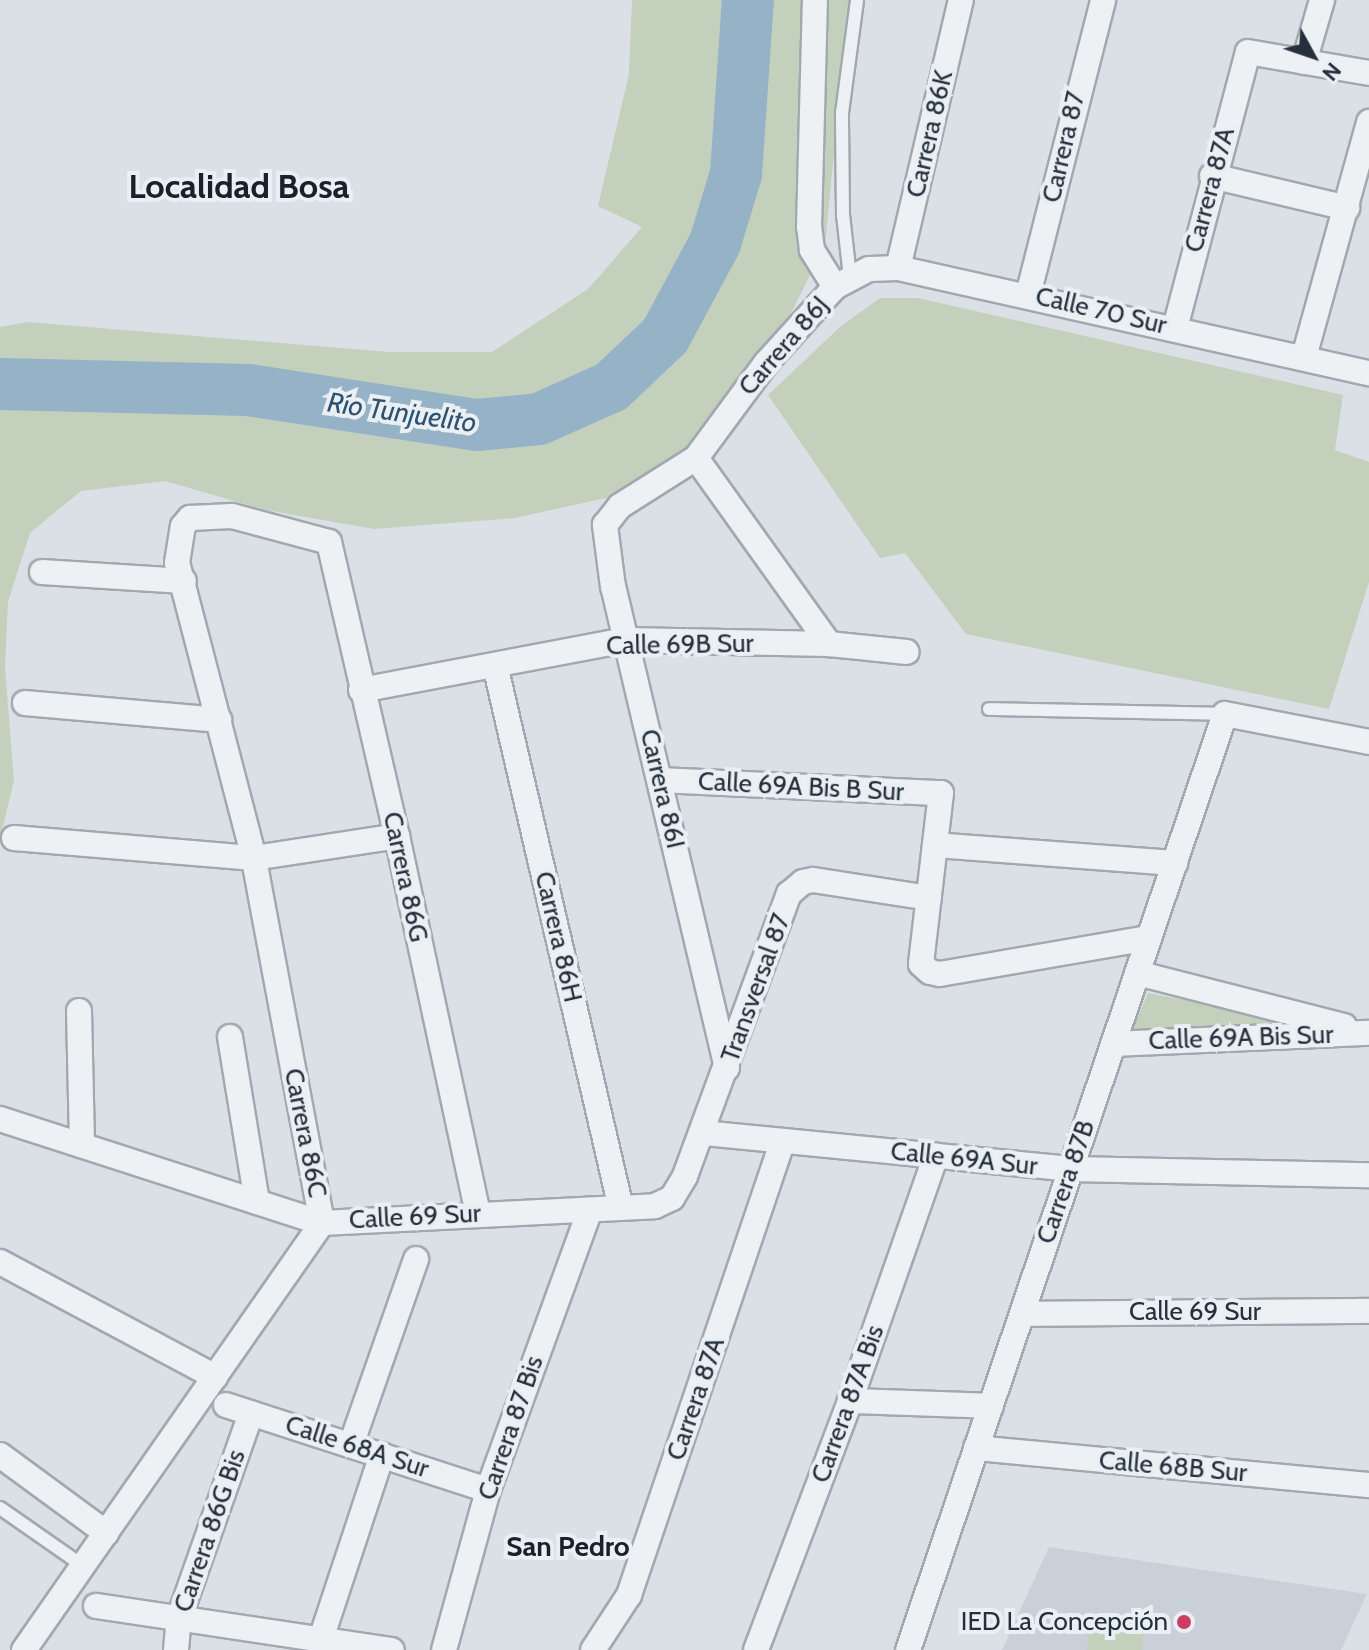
<!DOCTYPE html>
<meta charset="utf-8">
<style>
body{margin:0}
#map{position:relative;width:1369px;height:1650px;overflow:hidden;background:#dbe0e6;font-family:Cabin,sans-serif}
div>[style]{position:absolute}
.built>*{inset:0;background:#c9d0d8}
.green>*{inset:0;background:#c3d0bc}
.river>*{height:52px;margin:-26px;padding:0 26px;transform-origin:26px;border-radius:26px;background:#95b2c7}
.roads{filter:drop-shadow(2px 0 #a1a8b0) drop-shadow(-2px 0 #a1a8b0) drop-shadow(0 2px #a1a8b0) drop-shadow(0 -2px #a1a8b0)}
.lane>*{height:12px;margin:-6px;padding:0 6px;transform-origin:6px;border-radius:6px;background:#eef1f4}
.street>*{height:24px;margin:-12px;padding:0 12px;transform-origin:12px;border-radius:12px;background:#eef1f4}
.dots>*{width:22px;height:22px;translate:-50% -50%;box-sizing:border-box;border:4px solid #eaeff4;border-radius:50%}
span{translate:-50% -50%;white-space:nowrap;text-align:center;line-height:1.15;-webkit-text-stroke:8px #eaeff4;paint-order:stroke}
.street-label{font-size:26px;color:#25303c}
.poi-label{font-size:26px;color:#25303c}
.right{translate:-100% -50%;text-align:right}
.water-label{font-size:28px;color:#2f5270;font-style:italic}
.neighbourhood-label{font-size:28px;color:#18212c;font-weight:700}
.district-label{font-size:34px;color:#18212c;font-weight:700}
.north{position:absolute;left:1273px;top:16px;width:80px;height:80px;-webkit-text-stroke:6px #eaeff4;paint-order:stroke;rotate:130deg;font-size:22px;font-weight:700;line-height:32px;text-align:center;color:#25303c}
.north::after{content:'';display:block;margin:auto;width:28px;height:36px;background:#25303c;clip-path:polygon(50% 0,100% 100%,50% 72%,0 100%)}
</style>
<div id="map">
<div class="built">
<i style="clip-path:polygon(1049px 1547px,1367px 1594px,1341px 1650px,1002px 1650px)"></i>
</div>
<div class="green">
<i style="clip-path:polygon(632px 0,849px 0,825px 245px,789px 317px,761px 361px,692px 446px,624px 494px,515px 518px,374px 529px,266px 510px,165px 481px,81px 491px,30px 533px,8px 602px,5px 668px,14px 781px,0 838px,0 327px,28px 322px,389px 352px,492px 352px,588px 289px,642px 227px,598px 206px,629px 74px)"></i>
<i style="clip-path:polygon(880px 298px,918px 298px,1343px 395px,1335px 450px,1369px 462px,1369px 582px,1329px 709px,966px 634px,905px 553px,880px 558px,768px 395px,840px 327px)"></i>
<i style="clip-path:polygon(1148px 993px,1337px 1029px,1131px 1034px)"></i>
<i style="clip-path:polygon(1090px 1623px,1144px 1629px,1142px 1650px,1087px 1650px)"></i>
</div>
<div class="river">
<i style="left:0;top:384px;width:248px;rotate:1.4deg"></i>
<i style="left:248px;top:390px;width:232px;rotate:8.7deg"></i>
<i style="left:477px;top:425px;width:62px;rotate:-5.5deg"></i>
<i style="left:539px;top:419px;width:79px;rotate:-24deg"></i>
<i style="left:611px;top:387px;width:74px;rotate:-43.4deg"></i>
<i style="left:665px;top:336px;width:106px;rotate:-61.7deg"></i>
<i style="left:715px;top:243px;width:72px;rotate:-73.1deg"></i>
<i style="left:736px;top:174px;width:174px;rotate:-86.1deg"></i>
</div>
<div class="roads">
<div class="lane">
<i style="left:850px;top:277px;width:62px;rotate:-96.4deg"></i>
<i style="left:843px;top:215px;width:102px;rotate:-90.6deg"></i>
<i style="left:842px;top:113px;width:114px;rotate:-82.4deg"></i>
<i style="left:989px;top:709px;width:236px;rotate:1.2deg"></i>
<i style="left:0;top:1508px;width:101px;rotate:34.9deg"></i>
</div>
<div class="street">
<i style="left:1304px;top:62px;width:65px;rotate:-73.8deg"></i>
<i style="left:1212px;top:176px;width:139px;rotate:13.3deg"></i>
<i style="left:898px;top:268px;width:275px;rotate:-76.8deg"></i>
<i style="left:835px;top:287px;width:38px;rotate:-28deg"></i>
<i style="left:869px;top:269px;width:29px;rotate:-2deg"></i>
<i style="left:898px;top:268px;width:483px;rotate:12.6deg"></i>
<i style="left:1028px;top:295px;width:304px;rotate:-75.7deg"></i>
<i style="left:1175px;top:328px;width:285px;rotate:-75.2deg"></i>
<i style="left:1248px;top:52px;width:123px;rotate:9.8deg"></i>
<i style="left:1304px;top:357px;width:244px;rotate:-74.5deg"></i>
<i style="left:696px;top:458px;width:229px;rotate:54.4deg"></i>
<i style="left:42px;top:572px;width:142px;rotate:3.6deg"></i>
<i style="left:495px;top:665px;width:557px;rotate:76.94deg"></i>
<i style="left:361px;top:690px;width:270px;rotate:-10.7deg"></i>
<i style="left:626px;top:640px;width:203px;rotate:1.1deg"></i>
<i style="left:829px;top:644px;width:78px;rotate:5.9deg"></i>
<i style="left:25px;top:703px;width:195px;rotate:5deg"></i>
<i style="left:661px;top:780px;width:280px;rotate:2.7deg"></i>
<i style="left:941px;top:793px;width:172px;rotate:96.7deg"></i>
<i style="left:921px;top:964px;width:12px;rotate:42deg"></i>
<i style="left:930px;top:972px;width:10px;rotate:11deg"></i>
<i style="left:940px;top:974px;width:212px;rotate:-9.8deg"></i>
<i style="left:14px;top:838px;width:241px;rotate:4.8deg"></i>
<i style="left:254px;top:858px;width:145px;rotate:-8.7deg"></i>
<i style="left:935px;top:845px;width:241px;rotate:4.3deg"></i>
<i style="left:1137px;top:973px;width:214px;rotate:14.4deg"></i>
<i style="left:79px;top:1011px;width:134px;rotate:88.7deg"></i>
<i style="left:230px;top:1037px;width:167px;rotate:80.7deg"></i>
<i style="left:1113px;top:1044px;width:256px;rotate:-2.5deg"></i>
<i style="left:727px;top:1068px;width:494px;rotate:-103.3deg"></i>
<i style="left:613px;top:587px;width:63px;rotate:-97.4deg"></i>
<i style="left:605px;top:525px;width:24px;rotate:-52deg"></i>
<i style="left:620px;top:506px;width:90px;rotate:-32.3deg"></i>
<i style="left:696px;top:458px;width:118px;rotate:-53.6deg"></i>
<i style="left:766px;top:363px;width:103px;rotate:-47.8deg"></i>
<i style="left:835px;top:287px;width:44px;rotate:-121.9deg"></i>
<i style="left:812px;top:250px;width:23px;rotate:-97deg"></i>
<i style="left:809px;top:227px;width:227px;rotate:-88.5deg"></i>
<i style="left:0;top:1119px;width:338px;rotate:17.9deg"></i>
<i style="left:322px;top:1223px;width:333px;rotate:-2.9deg"></i>
<i style="left:655px;top:1206px;width:19px;rotate:-25deg"></i>
<i style="left:672px;top:1198px;width:26px;rotate:-59deg"></i>
<i style="left:685px;top:1176px;width:301px;rotate:-69.8deg"></i>
<i style="left:789px;top:894px;width:18px;rotate:-41deg"></i>
<i style="left:803px;top:882px;width:10px;rotate:-11deg"></i>
<i style="left:813px;top:880px;width:117px;rotate:8.8deg"></i>
<i style="left:704px;top:1133px;width:369px;rotate:5.6deg"></i>
<i style="left:1071px;top:1169px;width:298px;rotate:1.2deg"></i>
<i style="left:0;top:1262px;width:244px;rotate:28.1deg"></i>
<i style="left:1022px;top:1314px;width:347px;rotate:-0.5deg"></i>
<i style="left:850px;top:1401px;width:141px;rotate:2deg"></i>
<i style="left:226px;top:1405px;width:275px;rotate:18deg"></i>
<i style="left:351px;top:1445px;width:197px;rotate:-70.7deg"></i>
<i style="left:976px;top:1448px;width:395px;rotate:5.4deg"></i>
<i style="left:0;top:1455px;width:132px;rotate:36.3deg"></i>
<i style="left:96px;top:1606px;width:299px;rotate:8.5deg"></i>
<i style="left:321px;top:1639px;width:194px;rotate:-71.7deg"></i>
<i style="left:24px;top:1650px;width:521px;rotate:-55.09deg"></i>
<i style="left:322px;top:1223px;width:371px;rotate:-100.6deg"></i>
<i style="left:254px;top:858px;width:305px;rotate:-104.6deg"></i>
<i style="left:177px;top:563px;width:37px;rotate:-81deg"></i>
<i style="left:183px;top:526px;width:11px;rotate:-49deg"></i>
<i style="left:190px;top:518px;width:42px;rotate:-2.7deg"></i>
<i style="left:232px;top:516px;width:100px;rotate:15deg"></i>
<i style="left:329px;top:542px;width:302px;rotate:77deg"></i>
<i style="left:397px;top:836px;width:386px;rotate:77.9deg"></i>
<i style="left:176px;top:1650px;width:32px;rotate:-85deg"></i>
<i style="left:179px;top:1618px;width:217px;rotate:-70.6deg"></i>
<i style="left:444px;top:1650px;width:166px;rotate:-74.6deg"></i>
<i style="left:488px;top:1490px;width:298px;rotate:-70deg"></i>
<i style="left:593px;top:1650px;width:66px;rotate:-56.8deg"></i>
<i style="left:629px;top:1595px;width:479px;rotate:-71.3deg"></i>
<i style="left:756px;top:1650px;width:266px;rotate:-69.3deg"></i>
<i style="left:850px;top:1401px;width:260px;rotate:-70.7deg"></i>
<i style="left:908px;top:1650px;width:988px;rotate:-71.29deg"></i>
<i style="left:1225px;top:714px;width:147px;rotate:11deg"></i>
</div>
</div>
<div class="dots">
<i style="left:1184px;top:1622px;background:#cf3c61"></i>
</div>
<div class="street-label">
<span style="left:930px;top:134px;rotate:-77deg">Carrera 86K</span>
<span style="left:1064px;top:147px;rotate:-77deg">Carrera 87</span>
<span style="left:1210px;top:190px;rotate:-75deg">Carrera 87A</span>
<span style="left:1101px;top:311px;rotate:13deg">Calle 70 Sur</span>
<span style="left:784px;top:346px;rotate:-49deg">Carrera 86J</span>
<span style="left:680px;top:645px;rotate:-1deg">Calle 69B Sur</span>
<span style="left:801px;top:787px;rotate:3deg">Calle 69A Bis B Sur</span>
<span style="left:662px;top:789px;rotate:77deg">Carrera 86I</span>
<span style="left:405px;top:877px;rotate:78deg">Carrera 86G</span>
<span style="left:558px;top:937px;rotate:77deg">Carrera 86H</span>
<span style="left:756px;top:988px;rotate:-70deg">Transversal 87</span>
<span style="left:1241px;top:1038px;rotate:-2deg">Calle 69A Bis Sur</span>
<span style="left:305px;top:1133px;rotate:79deg">Carrera 86C</span>
<span style="left:964px;top:1159px;rotate:6deg">Calle 69A Sur</span>
<span style="left:1066px;top:1182px;rotate:-71deg">Carrera 87B</span>
<span style="left:415px;top:1217px;rotate:-3deg">Calle 69 Sur</span>
<span style="left:1195px;top:1312px">Calle 69 Sur</span>
<span style="left:696px;top:1399px;rotate:-71deg">Carrera 87A</span>
<span style="left:848px;top:1404px;rotate:-70deg">Carrera 87A Bis</span>
<span style="left:511px;top:1428px;rotate:-71deg">Carrera 87 Bis</span>
<span style="left:357px;top:1447px;rotate:18deg">Calle 68A Sur</span>
<span style="left:1173px;top:1467px;rotate:5deg">Calle 68B Sur</span>
<span style="left:210px;top:1531px;rotate:-71deg">Carrera 86G Bis</span>
</div>
<div class="poi-label">
<span class="right" style="left:1168px;top:1622px">IED La Concepción</span>
</div>
<div class="water-label">
<span style="left:402px;top:412px;rotate:8deg">Río Tunjuelito</span>
</div>
<div class="neighbourhood-label">
<span style="left:568px;top:1546px">San Pedro</span>
</div>
<div class="district-label">
<span style="left:239px;top:187px">Localidad Bosa</span>
</div>
<div class="north">N</div>
</div>
